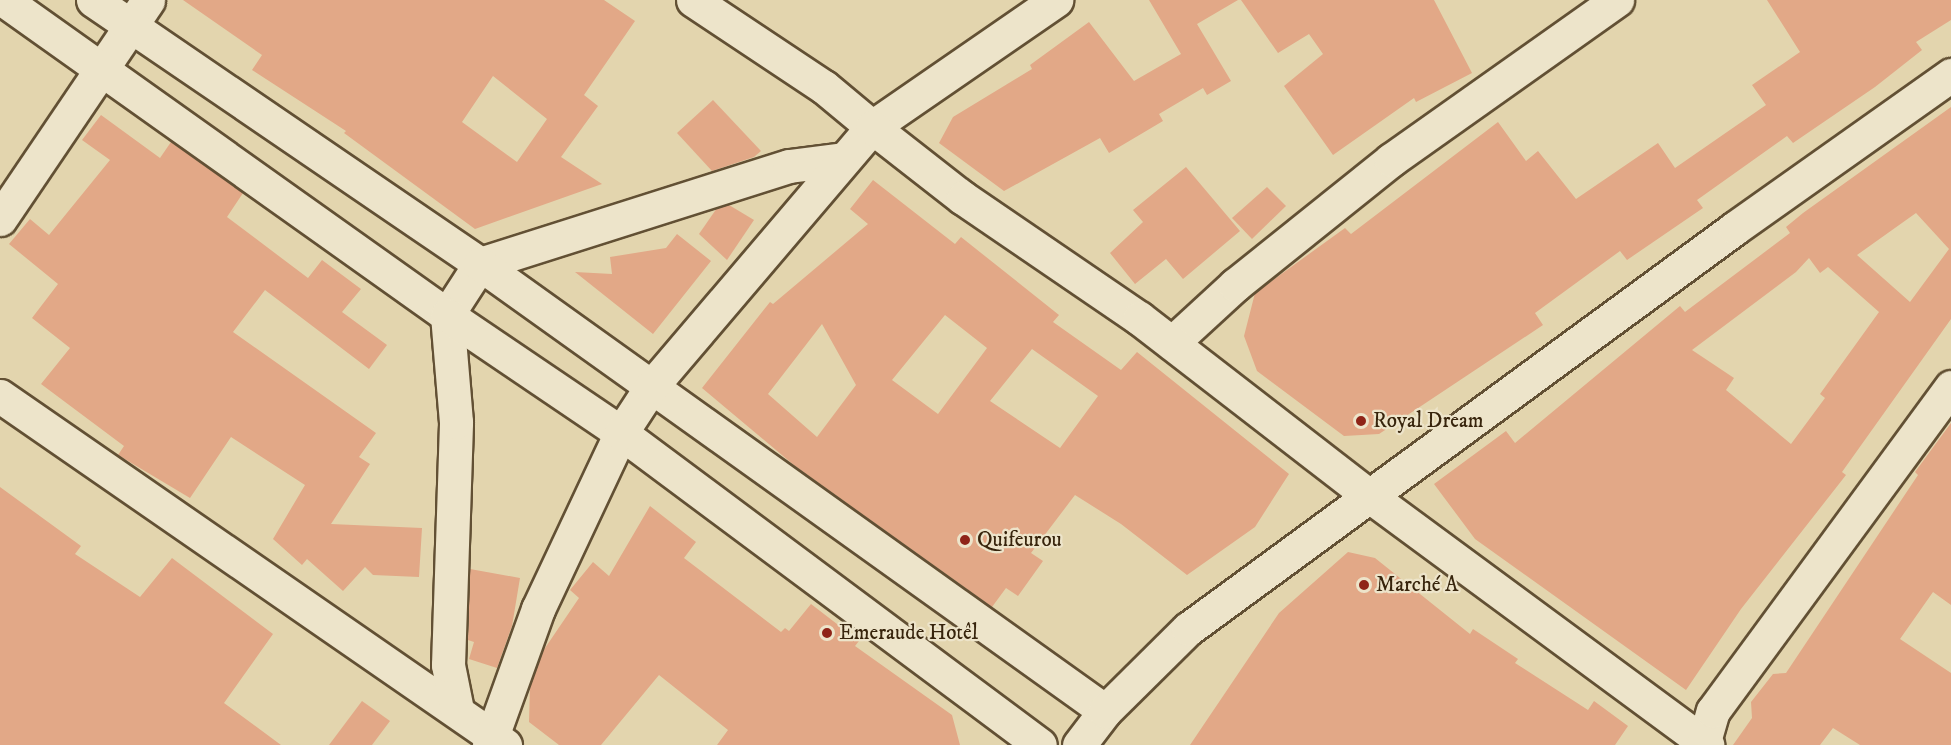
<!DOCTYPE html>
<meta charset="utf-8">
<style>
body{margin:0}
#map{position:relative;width:1951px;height:745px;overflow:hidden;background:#e3d5ae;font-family:"IM FELL DW Pica",serif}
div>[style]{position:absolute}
.building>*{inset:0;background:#e2a887}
.roads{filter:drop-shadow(2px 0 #625034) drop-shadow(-2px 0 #625034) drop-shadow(0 2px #625034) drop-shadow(0 -2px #625034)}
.street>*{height:33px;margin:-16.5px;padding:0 16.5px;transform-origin:16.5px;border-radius:16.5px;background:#ede4ca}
.secondary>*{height:33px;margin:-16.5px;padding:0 16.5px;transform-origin:16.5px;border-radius:16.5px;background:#ede4ca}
.dots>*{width:16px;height:16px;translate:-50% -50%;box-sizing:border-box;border:3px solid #ede4ca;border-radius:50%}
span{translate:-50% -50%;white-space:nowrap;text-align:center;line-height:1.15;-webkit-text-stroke:4.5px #ede4ca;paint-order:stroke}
.poi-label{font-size:21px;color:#37240c}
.left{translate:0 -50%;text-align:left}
</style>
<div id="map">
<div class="building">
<i style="clip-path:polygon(evenodd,183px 0,604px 0,635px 21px,584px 95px,598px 106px,561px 157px,602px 184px,475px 229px,344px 133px,346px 131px,252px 70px,262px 55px,183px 0,493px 76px,547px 119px,517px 162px,462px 122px,493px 76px)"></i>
<i style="clip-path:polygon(1149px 0,1238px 0,1197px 24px,1231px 81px,1207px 95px,1203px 88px,1159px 114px,1163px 121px,1109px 153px,1100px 138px,1004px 191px,939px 143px,953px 117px,1032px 69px,1030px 65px,1089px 22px,1134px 81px,1181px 54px)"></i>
<i style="clip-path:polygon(1241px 0,1434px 0,1472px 73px,1416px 102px,1414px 98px,1333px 155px,1284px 86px,1323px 54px,1309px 34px,1278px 53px)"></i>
<i style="clip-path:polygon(1767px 0,1951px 0,1951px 20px,1916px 42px,1922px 50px,1875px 87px,1793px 143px,1787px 136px,1697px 200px,1703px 208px,1627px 260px,1620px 251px,1535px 313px,1543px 325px,1379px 434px,1344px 436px,1257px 371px,1244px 336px,1255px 293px,1345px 228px,1351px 234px,1498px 122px,1526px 161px,1538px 151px,1576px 199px,1658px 143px,1675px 168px,1766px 105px,1752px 85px,1800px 52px)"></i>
<i style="clip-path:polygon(713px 100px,761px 151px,754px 157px,712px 171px,677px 133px)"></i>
<i style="clip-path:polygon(evenodd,1951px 107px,1951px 319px,1842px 472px,1846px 475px,1741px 609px,1686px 690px,1475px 539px,1434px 484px,1506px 431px,1515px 443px,1680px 306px,1685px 312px,1790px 233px,1786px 227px,1803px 213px,1951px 107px,1916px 213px,1949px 249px,1910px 302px,1857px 255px,1916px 213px,1951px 107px,1809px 258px,1820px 273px,1828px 267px,1879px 312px,1820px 394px,1825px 398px,1791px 444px,1726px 390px,1734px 378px,1692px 350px,1796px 272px,1809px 258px)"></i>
<i style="clip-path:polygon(101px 115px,160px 158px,171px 142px,243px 193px,227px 217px,308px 278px,322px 260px,361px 289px,342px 312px,387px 345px,369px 369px,265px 290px,233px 332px,376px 433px,359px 457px,370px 464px,331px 524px,422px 528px,419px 577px,373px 575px,365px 567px,343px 591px,307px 559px,302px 565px,273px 539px,305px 485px,231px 437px,190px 498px,118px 455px,124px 446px,41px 384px,70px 348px,32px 318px,58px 284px,9px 244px,30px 219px,49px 235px,110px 160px,82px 140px)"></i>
<i style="clip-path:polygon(1186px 167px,1240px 231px,1183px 279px,1166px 259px,1135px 284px,1110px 253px,1143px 222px,1133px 210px)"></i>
<i style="clip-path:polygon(evenodd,873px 180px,955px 244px,961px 237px,1059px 315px,1053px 322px,1121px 370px,1137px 352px,1289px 474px,1255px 527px,1187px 575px,1121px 524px,1075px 495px,1031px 553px,1043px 561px,1018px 596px,1006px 588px,992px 607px,795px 466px,702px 388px,770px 302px,773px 304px,868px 224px,850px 209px,873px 180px,945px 315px,987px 348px,938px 414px,892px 380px,945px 315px,873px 180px,822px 324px,856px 385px,817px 437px,768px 394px,822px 324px,873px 180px,1032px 349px,1098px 396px,1060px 448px,990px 401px,1032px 349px)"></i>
<i style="clip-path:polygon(1267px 187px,1286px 206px,1252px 239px,1232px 218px)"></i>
<i style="clip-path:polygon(729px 205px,754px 220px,727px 260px,699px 234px,717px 208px)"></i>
<i style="clip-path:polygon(677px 234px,711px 261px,653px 334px,575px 272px,612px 274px,610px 257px,666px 248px)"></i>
<i style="clip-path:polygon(1951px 423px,1951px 605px,1933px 592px,1900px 639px,1951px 673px,1951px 745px,1860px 745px,1833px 728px,1820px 745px,1733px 745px,1752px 718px,1751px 702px,1773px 674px,1786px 673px,1918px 475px,1915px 472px)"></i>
<i style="clip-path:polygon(0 487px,81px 546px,75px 554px,140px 597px,172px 558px,273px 634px,224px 703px,281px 745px,0 745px)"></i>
<i style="clip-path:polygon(650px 506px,696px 542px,684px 558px,781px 632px,785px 628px,789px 631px,811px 604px,859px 641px,855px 646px,952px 715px,960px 745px,717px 745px,728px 730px,659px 675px,601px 745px,559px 745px,529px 722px,530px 686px,543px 651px,579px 598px,570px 590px,593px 562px,609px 576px)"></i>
<i style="clip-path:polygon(1348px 552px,1375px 558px,1470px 634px,1473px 629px,1518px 659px,1515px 663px,1588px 710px,1594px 701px,1628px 726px,1615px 745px,1190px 745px,1279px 613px)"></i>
<i style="clip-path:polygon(470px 569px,520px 578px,512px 626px,497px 668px,469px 659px,474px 642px,468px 640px)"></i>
<i style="clip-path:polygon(362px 701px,390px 721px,372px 745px,329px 745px)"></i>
</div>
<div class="roads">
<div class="street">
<i style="left:693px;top:0;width:157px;rotate:33.6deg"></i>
<i style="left:824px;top:87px;width:62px;rotate:39.8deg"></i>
<i style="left:872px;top:127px;width:224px;rotate:-34.6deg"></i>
<i style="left:0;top:219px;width:264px;rotate:-55.9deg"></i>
<i style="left:0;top:396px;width:614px;rotate:34.65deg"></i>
<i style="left:457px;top:710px;width:46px;rotate:-101.3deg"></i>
<i style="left:448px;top:665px;width:243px;rotate:-88.1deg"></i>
<i style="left:456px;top:422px;width:107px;rotate:-94.8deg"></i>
<i style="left:447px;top:315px;width:61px;rotate:-57.1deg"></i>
<i style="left:480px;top:264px;width:324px;rotate:-17.6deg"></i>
<i style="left:789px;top:166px;width:55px;rotate:-7.3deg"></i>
</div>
<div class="secondary">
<i style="left:4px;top:0;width:544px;rotate:35.42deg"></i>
<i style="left:447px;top:315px;width:210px;rotate:34.1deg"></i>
<i style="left:621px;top:433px;width:522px;rotate:36.67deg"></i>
<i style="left:93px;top:0;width:468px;rotate:34.3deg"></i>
<i style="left:480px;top:264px;width:768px;rotate:35.57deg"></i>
<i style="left:1172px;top:343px;width:86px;rotate:-42.6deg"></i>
<i style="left:1235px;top:285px;width:200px;rotate:-38.7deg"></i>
<i style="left:1391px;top:160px;width:277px;rotate:-35.3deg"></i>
<i style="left:489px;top:745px;width:145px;rotate:-70.2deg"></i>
<i style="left:538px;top:609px;width:195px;rotate:-64.8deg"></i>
<i style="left:621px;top:433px;width:55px;rotate:-56.9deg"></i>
<i style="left:651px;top:387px;width:341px;rotate:-49.6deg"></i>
<i style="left:872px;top:127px;width:115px;rotate:38deg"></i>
<i style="left:963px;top:198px;width:213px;rotate:34.3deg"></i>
<i style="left:1139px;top:318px;width:293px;rotate:37.7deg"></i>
<i style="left:1371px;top:497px;width:418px;rotate:36.4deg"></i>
<i style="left:1079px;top:745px;width:43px;rotate:-52.6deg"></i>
<i style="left:1105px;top:711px;width:117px;rotate:-44.7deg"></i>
<i style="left:1188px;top:629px;width:678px;rotate:-36.24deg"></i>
<i style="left:1735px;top:228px;width:265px;rotate:-35.3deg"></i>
<i style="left:1703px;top:745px;width:35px;rotate:-74deg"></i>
<i style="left:1713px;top:711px;width:402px;rotate:-53.7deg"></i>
</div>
</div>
<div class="dots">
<i style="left:1361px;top:421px;background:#8f2418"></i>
<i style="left:965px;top:540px;background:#8f2418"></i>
<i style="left:1364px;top:585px;background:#8f2418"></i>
<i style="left:827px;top:633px;background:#8f2418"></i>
</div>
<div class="poi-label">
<span class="left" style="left:1373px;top:421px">Royal Dream</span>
<span class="left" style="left:977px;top:540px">Quifeurou</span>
<span class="left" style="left:1376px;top:585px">Marché A</span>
<span class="left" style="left:839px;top:633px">Emeraude Hotêl</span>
</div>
</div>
